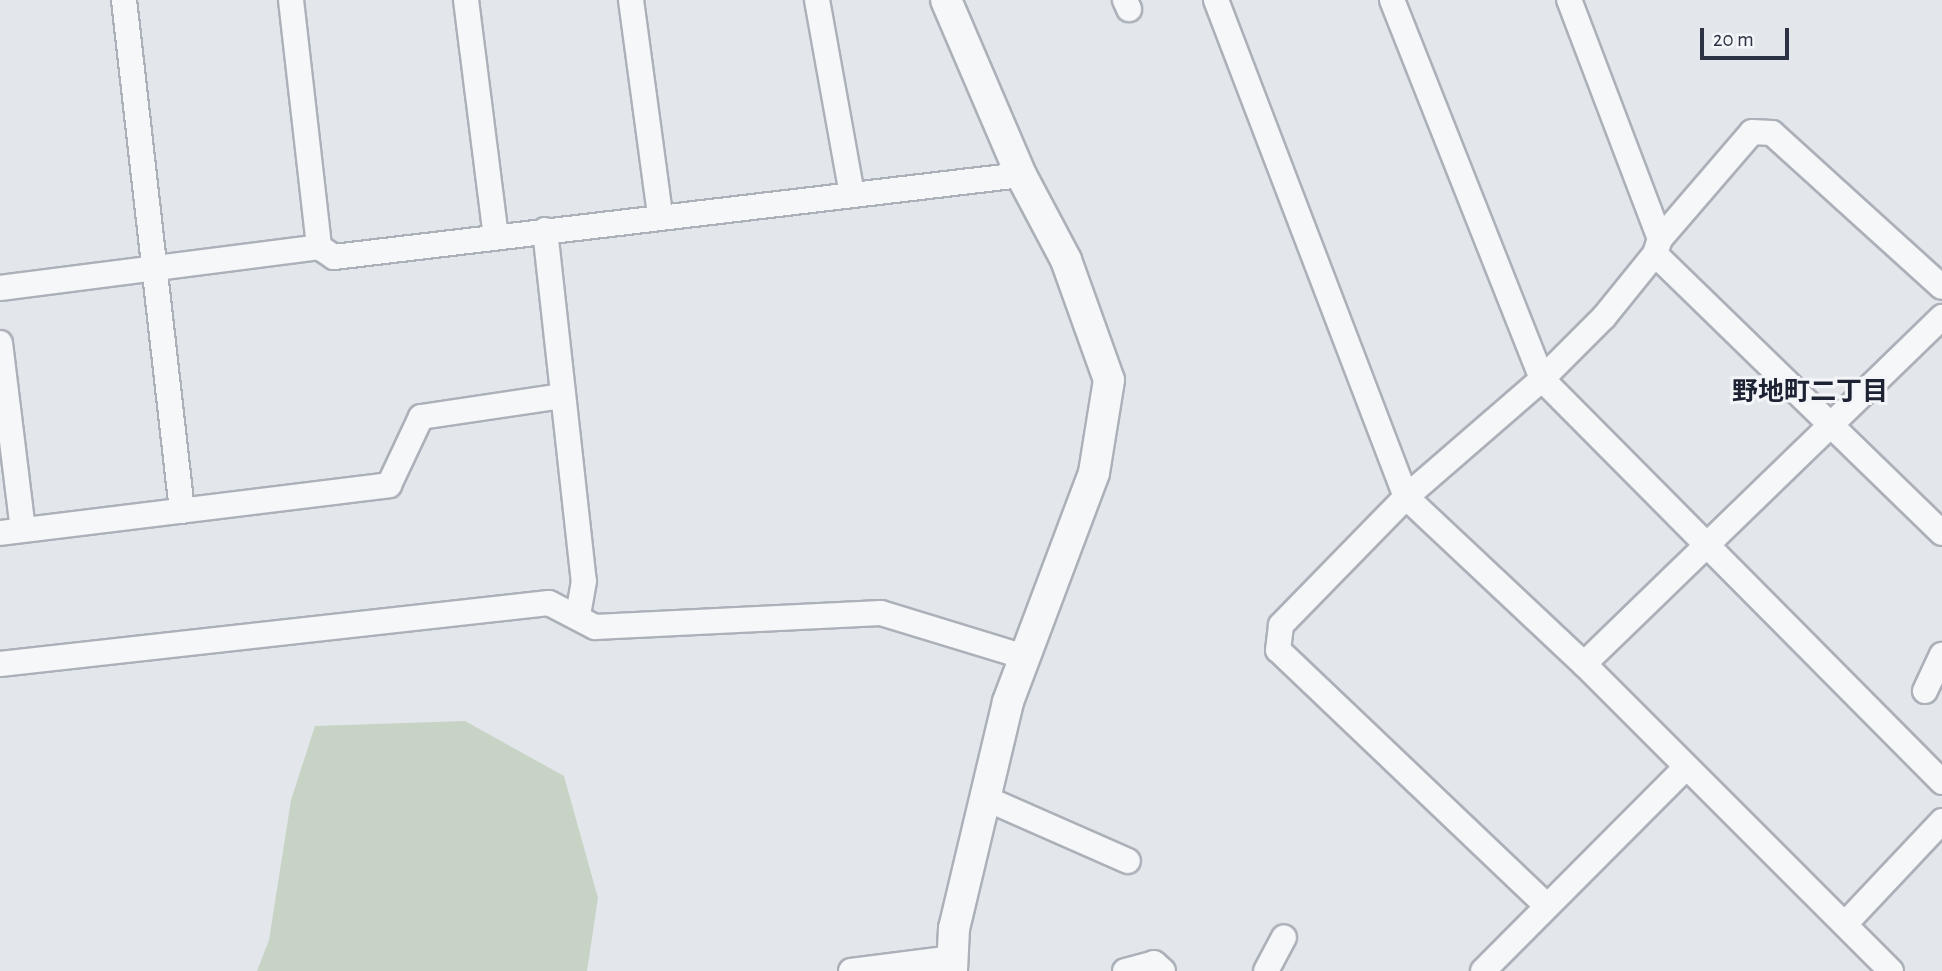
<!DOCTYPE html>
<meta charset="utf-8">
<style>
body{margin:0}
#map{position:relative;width:1942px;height:971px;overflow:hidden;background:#e3e6eb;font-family:"Alegreya Sans","Noto Sans JP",sans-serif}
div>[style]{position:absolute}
.green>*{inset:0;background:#c7d4c5}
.roads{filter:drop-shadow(2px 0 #acb0b9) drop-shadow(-2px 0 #acb0b9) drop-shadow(0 2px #acb0b9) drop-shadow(0 -2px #acb0b9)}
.minor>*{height:24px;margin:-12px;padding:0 12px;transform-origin:12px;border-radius:12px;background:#f6f7f9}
.tertiary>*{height:30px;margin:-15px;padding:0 15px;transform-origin:15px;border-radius:15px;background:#f6f7f9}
span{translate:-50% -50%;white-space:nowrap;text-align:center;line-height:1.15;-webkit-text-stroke:6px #f3f5f8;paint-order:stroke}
.neighbourhood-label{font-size:26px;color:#1e2334;font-weight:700}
.scale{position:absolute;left:1700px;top:28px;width:89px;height:32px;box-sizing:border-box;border:4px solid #2c3243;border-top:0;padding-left:9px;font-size:21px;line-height:24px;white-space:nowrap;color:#2c3243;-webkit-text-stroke:5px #f3f5f8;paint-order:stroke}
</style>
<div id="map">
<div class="green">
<i style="clip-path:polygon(465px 721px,564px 776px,598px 898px,587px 971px,257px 971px,269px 940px,291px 800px,315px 726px)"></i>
</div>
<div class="roads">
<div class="minor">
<i style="left:124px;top:0;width:514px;rotate:83.52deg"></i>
<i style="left:291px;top:0;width:249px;rotate:83.5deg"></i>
<i style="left:466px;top:0;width:238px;rotate:82.8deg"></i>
<i style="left:631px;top:0;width:217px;rotate:82.3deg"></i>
<i style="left:817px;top:0;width:197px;rotate:79.8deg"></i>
<i style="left:1125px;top:0;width:10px;rotate:66deg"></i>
<i style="left:1216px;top:0;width:532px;rotate:69.08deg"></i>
<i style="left:1406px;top:497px;width:244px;rotate:43.2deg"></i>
<i style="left:1584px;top:664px;width:434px;rotate:45deg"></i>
<i style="left:1392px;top:0;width:408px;rotate:68.4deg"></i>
<i style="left:1542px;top:379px;width:568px;rotate:45.21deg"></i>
<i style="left:545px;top:230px;width:353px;rotate:83.7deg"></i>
<i style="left:584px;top:581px;width:34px;rotate:100deg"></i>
<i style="left:1660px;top:239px;width:141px;rotate:-49.3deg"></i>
<i style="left:1752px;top:132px;width:20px;rotate:3deg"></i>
<i style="left:1772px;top:133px;width:229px;rotate:42.2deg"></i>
<i style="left:1655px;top:254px;width:400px;rotate:44.2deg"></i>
<i style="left:0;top:288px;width:322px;rotate:-7.3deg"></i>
<i style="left:319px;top:247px;width:18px;rotate:34deg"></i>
<i style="left:334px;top:257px;width:692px;rotate:-6.81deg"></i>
<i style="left:0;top:343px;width:188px;rotate:83deg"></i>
<i style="left:0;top:533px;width:392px;rotate:-7deg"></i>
<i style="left:389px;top:485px;width:75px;rotate:-64.8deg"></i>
<i style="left:421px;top:417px;width:142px;rotate:-8.5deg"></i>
<i style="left:0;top:664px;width:552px;rotate:-6.34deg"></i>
<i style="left:549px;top:603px;width:52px;rotate:27.6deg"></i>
<i style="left:595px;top:627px;width:286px;rotate:-2.8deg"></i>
<i style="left:881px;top:613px;width:151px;rotate:17deg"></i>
<i style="left:1584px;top:664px;width:499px;rotate:-44.1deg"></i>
<i style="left:1925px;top:691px;width:40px;rotate:-65deg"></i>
<i style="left:985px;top:798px;width:156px;rotate:23.8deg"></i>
<i style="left:1547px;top:906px;width:371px;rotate:-136.4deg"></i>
<i style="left:1278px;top:650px;width:25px;rotate:-83deg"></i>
<i style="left:1281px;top:625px;width:179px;rotate:-45.7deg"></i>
<i style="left:1406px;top:497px;width:180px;rotate:-40.9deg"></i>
<i style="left:1542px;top:379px;width:88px;rotate:-45deg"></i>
<i style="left:1604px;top:317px;width:81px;rotate:-51deg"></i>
<i style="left:1655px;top:254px;width:16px;rotate:-72deg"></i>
<i style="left:1660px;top:239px;width:256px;rotate:-110.8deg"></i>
<i style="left:1846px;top:923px;width:140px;rotate:-46.7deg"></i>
<i style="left:851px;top:971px;width:103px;rotate:-7.3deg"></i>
<i style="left:1125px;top:971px;width:30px;rotate:-15deg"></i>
<i style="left:1154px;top:963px;width:12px;rotate:42deg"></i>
<i style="left:1266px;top:971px;width:38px;rotate:-62deg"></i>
<i style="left:1483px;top:971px;width:288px;rotate:-45.1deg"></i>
</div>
<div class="tertiary">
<i style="left:946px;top:0;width:190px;rotate:66.8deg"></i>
<i style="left:1021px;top:175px;width:96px;rotate:62.1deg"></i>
<i style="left:1066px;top:260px;width:127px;rotate:70.3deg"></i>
<i style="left:1109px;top:380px;width:94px;rotate:99.2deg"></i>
<i style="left:1094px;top:473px;width:245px;rotate:110.6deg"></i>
<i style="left:1008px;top:702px;width:232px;rotate:103.4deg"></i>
<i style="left:954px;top:928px;width:43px;rotate:92.7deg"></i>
</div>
</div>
<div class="neighbourhood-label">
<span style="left:1810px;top:393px">野地町二丁目</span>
</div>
<div class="scale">20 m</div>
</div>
